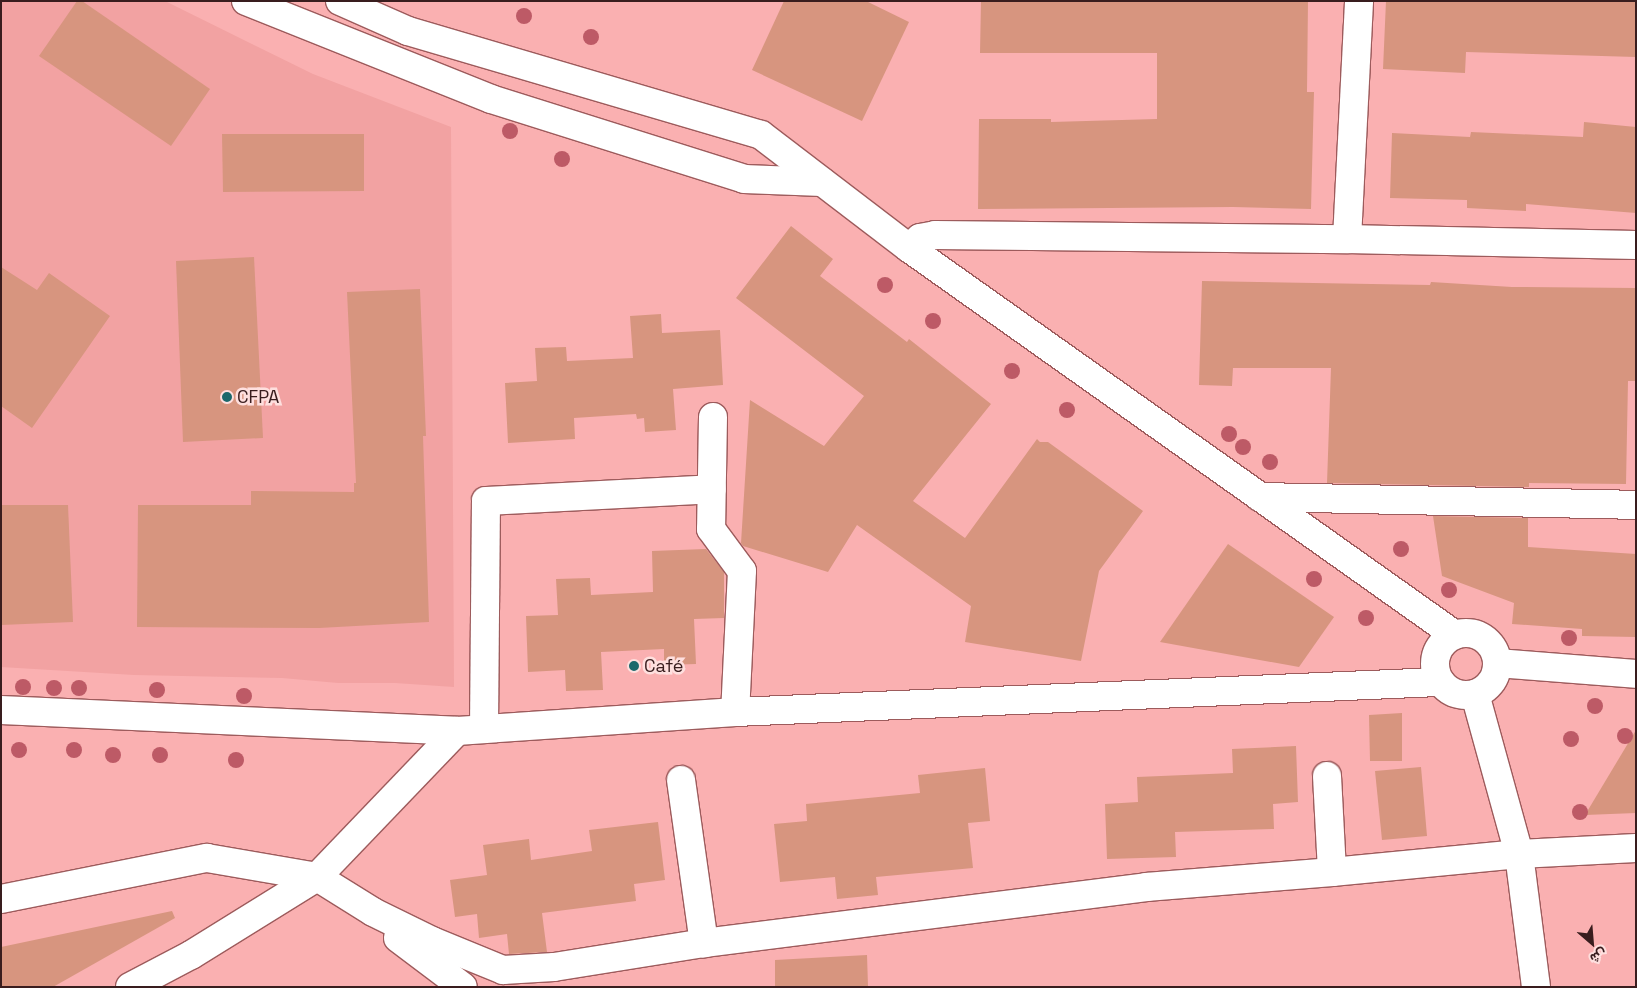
<!DOCTYPE html>
<meta charset="utf-8">
<style>
body{margin:0}
#map{position:relative;width:1637px;height:988px;overflow:hidden;background:#fab0b1;font-family:"Space Grotesk",Vazirmatn,sans-serif}
div>[style]{position:absolute}
.built>*{inset:0;background:#f2a2a2}
.building>*{inset:0;background:#d7957f}
.roads{filter:drop-shadow(1px 0 #9d5b5c) drop-shadow(-1px 0 #9d5b5c) drop-shadow(0 1px #9d5b5c) drop-shadow(0 -1px #9d5b5c)}
.street>*{height:28px;margin:-14px;padding:0 14px;transform-origin:14px;border-radius:14px;background:#fff}
.secondary>*{height:28px;margin:-14px;padding:0 14px;transform-origin:14px;border-radius:14px;background:#fff}
.secondary>.ring{margin:-14px;padding:0;box-sizing:content-box;background:none;border:28px solid #fff;border-radius:50%}
.trees>*{width:16px;height:16px;margin:-8px;border-radius:50%;background:#bd5a66}
.dots>*{width:14px;height:14px;translate:-50% -50%;box-sizing:border-box;border:2px solid #fedfde;border-radius:50%}
span{translate:-50% -50%;white-space:nowrap;text-align:center;line-height:1.15;-webkit-text-stroke:5px #fedfde;paint-order:stroke}
.poi-label{font-size:18px;color:#391d1e}
.left{translate:0 -50%;text-align:left}
.frame{position:absolute;inset:0;border:2px solid #391d1e;pointer-events:none}
.north{position:absolute;left:1567px;top:918px;width:50px;height:50px;-webkit-text-stroke:4px #fedfde;paint-order:stroke;rotate:153deg;font-size:14px;font-weight:700;line-height:20px;text-align:center;color:#391d1e}
.north::after{content:'';display:block;margin:auto;width:18px;height:22px;background:#391d1e;clip-path:polygon(50% 0,100% 100%,50% 72%,0 100%)}
</style>
<div id="map">
<div class="built">
<i style="clip-path:polygon(1px 1px,165px 1px,313px 74px,451px 127px,454px 687px,395px 683px,338px 683px,282px 678px,134px 675px,1px 667px)"></i>
</div>
<div class="building">
<i style="clip-path:polygon(77px 1px,82px 1px,210px 89px,171px 146px,39px 56px)"></i>
<i style="clip-path:polygon(784px 1px,866px 1px,909px 22px,862px 121px,752px 70px)"></i>
<i style="clip-path:polygon(981px 1px,1308px 1px,1307px 92px,1314px 92px,1311px 209px,1233px 207px,978px 209px,979px 119px,1051px 119px,1051px 122px,1157px 119px,1157px 53px,980px 53px)"></i>
<i style="clip-path:polygon(1386px 1px,1636px 1px,1636px 57px,1466px 52px,1465px 73px,1383px 69px)"></i>
<i style="clip-path:polygon(1584px 122px,1636px 127px,1636px 213px,1526px 204px,1526px 211px,1467px 208px,1467px 200px,1390px 198px,1392px 133px,1470px 137px,1471px 132px,1583px 137px)"></i>
<i style="clip-path:polygon(222px 134px,364px 134px,364px 191px,223px 192px)"></i>
<i style="clip-path:polygon(791px 226px,833px 259px,820px 276px,907px 342px,909px 339px,991px 404px,913px 501px,965px 538px,1037px 439px,1040px 442px,1048px 442px,1143px 511px,1099px 571px,1081px 661px,965px 642px,971px 606px,857px 525px,828px 572px,743px 546px,741px 543px,750px 400px,824px 446px,864px 396px,736px 298px)"></i>
<i style="clip-path:polygon(254px 257px,263px 438px,183px 442px,176px 261px)"></i>
<i style="clip-path:polygon(1px 267px,37px 290px,49px 273px,110px 316px,32px 428px,1px 406px)"></i>
<i style="clip-path:polygon(1202px 281px,1430px 285px,1431px 282px,1512px 287px,1636px 288px,1636px 381px,1628px 381px,1626px 484px,1529px 483px,1529px 487px,1327px 483px,1331px 368px,1233px 368px,1232px 386px,1199px 385px)"></i>
<i style="clip-path:polygon(420px 289px,426px 436px,423px 436px,429px 622px,319px 628px,137px 627px,138px 505px,251px 505px,251px 491px,354px 492px,354px 483px,356px 483px,347px 292px)"></i>
<i style="clip-path:polygon(661px 314px,662px 333px,720px 330px,723px 385px,673px 389px,676px 430px,645px 432px,644px 418px,637px 419px,636px 414px,574px 418px,575px 439px,508px 443px,505px 383px,537px 381px,535px 348px,566px 347px,567px 361px,633px 358px,630px 316px)"></i>
<i style="clip-path:polygon(1px 505px,68px 505px,73px 622px,1px 625px)"></i>
<i style="clip-path:polygon(1433px 516px,1528px 518px,1528px 547px,1636px 554px,1636px 637px,1582px 636px,1582px 629px,1512px 624px,1514px 603px,1442px 576px)"></i>
<i style="clip-path:polygon(1228px 544px,1334px 617px,1299px 667px,1160px 642px)"></i>
<i style="clip-path:polygon(706px 549px,724px 572px,724px 618px,694px 619px,696px 664px,664px 665px,664px 649px,601px 652px,603px 690px,566px 691px,565px 670px,528px 672px,526px 616px,558px 615px,556px 579px,590px 578px,591px 595px,653px 592px,652px 551px)"></i>
<i style="clip-path:polygon(1402px 713px,1402px 761px,1370px 761px,1369px 715px)"></i>
<i style="clip-path:polygon(1636px 730px,1636px 813px,1585px 815px)"></i>
<i style="clip-path:polygon(1296px 746px,1298px 802px,1273px 804px,1274px 829px,1175px 832px,1176px 857px,1107px 859px,1105px 804px,1138px 802px,1137px 777px,1233px 773px,1232px 749px)"></i>
<i style="clip-path:polygon(1421px 767px,1427px 836px,1382px 840px,1375px 771px)"></i>
<i style="clip-path:polygon(985px 768px,990px 821px,968px 823px,973px 868px,876px 877px,878px 895px,837px 899px,835px 877px,780px 882px,774px 824px,807px 821px,806px 804px,920px 793px,918px 775px)"></i>
<i style="clip-path:polygon(658px 822px,665px 880px,634px 884px,636px 901px,542px 913px,547px 952px,509px 954px,507px 934px,479px 938px,477px 914px,455px 917px,450px 880px,487px 875px,483px 845px,529px 839px,531px 860px,592px 851px,589px 830px)"></i>
<i style="clip-path:polygon(172px 911px,175px 918px,53px 987px,1px 987px,1px 947px)"></i>
<i style="clip-path:polygon(867px 955px,868px 987px,775px 987px,775px 960px)"></i>
</div>
<div class="roads">
<div class="street">
<i style="left:1347px;top:239px;width:238px;rotate:-87.1deg"></i>
<i style="left:909px;top:248px;width:15px;rotate:-42deg"></i>
<i style="left:920px;top:238px;width:15px;rotate:-11deg"></i>
<i style="left:935px;top:235px;width:412px;rotate:0.6deg"></i>
<i style="left:1347px;top:239px;width:289px;rotate:1.2deg"></i>
<i style="left:713px;top:417px;width:112px;rotate:91deg"></i>
<i style="left:711px;top:529px;width:52px;rotate:53.6deg"></i>
<i style="left:742px;top:571px;width:141px;rotate:92.8deg"></i>
<i style="left:1260px;top:497px;width:376px;rotate:1.2deg"></i>
<i style="left:1475px;top:694px;width:166px;rotate:74.6deg"></i>
<i style="left:1519px;top:854px;width:134px;rotate:82.7deg"></i>
<i style="left:484px;top:728px;width:227px;rotate:-89.5deg"></i>
<i style="left:486px;top:501px;width:226px;rotate:-3deg"></i>
<i style="left:1327px;top:776px;width:96px;rotate:87deg"></i>
<i style="left:681px;top:780px;width:165px;rotate:82deg"></i>
<i style="left:1px;top:899px;width:210px;rotate:-11.3deg"></i>
<i style="left:207px;top:858px;width:112px;rotate:9.8deg"></i>
<i style="left:317px;top:877px;width:66px;rotate:32deg"></i>
<i style="left:373px;top:912px;width:66px;rotate:26.2deg"></i>
<i style="left:432px;top:941px;width:77px;rotate:22.2deg"></i>
<i style="left:503px;top:970px;width:51px;rotate:-3.4deg"></i>
<i style="left:554px;top:967px;width:152px;rotate:-9.1deg"></i>
<i style="left:704px;top:943px;width:446px;rotate:-7.2deg"></i>
<i style="left:1146px;top:887px;width:187px;rotate:-4.6deg"></i>
<i style="left:1332px;top:872px;width:188px;rotate:-5.5deg"></i>
<i style="left:1519px;top:854px;width:117px;rotate:-2.9deg"></i>
<i style="left:398px;top:938px;width:81px;rotate:37deg"></i>
</div>
<div class="secondary">
<i style="left:246px;top:1px;width:264px;rotate:21.8deg"></i>
<i style="left:491px;top:99px;width:265px;rotate:17.5deg"></i>
<i style="left:744px;top:179px;width:78px;rotate:2.2deg"></i>
<i style="left:340px;top:1px;width:74px;rotate:23.8deg"></i>
<i style="left:408px;top:31px;width:368px;rotate:16.4deg"></i>
<i style="left:761px;top:135px;width:186px;rotate:37.4deg"></i>
<i style="left:909px;top:248px;width:669px;rotate:35.33deg"></i>
<i class="ring" style="left:1435px;top:633px;width:34px;height:34px"></i>
<i style="left:1497px;top:663px;width:139px;rotate:4.5deg"></i>
<i style="left:1px;top:710px;width:456px;rotate:2.6deg"></i>
<i style="left:457px;top:731px;width:279px;rotate:-3.9deg"></i>
<i style="left:735px;top:712px;width:706px;rotate:-2.44deg"></i>
<i style="left:130px;top:987px;width:69px;rotate:-27.7deg"></i>
<i style="left:191px;top:955px;width:148px;rotate:-31.8deg"></i>
<i style="left:317px;top:877px;width:202px;rotate:-46.2deg"></i>
</div>
</div>
<div class="trees">
<i style="left:524px;top:16px"></i>
<i style="left:591px;top:37px"></i>
<i style="left:510px;top:131px"></i>
<i style="left:562px;top:159px"></i>
<i style="left:885px;top:285px"></i>
<i style="left:933px;top:321px"></i>
<i style="left:1012px;top:371px"></i>
<i style="left:1067px;top:410px"></i>
<i style="left:1229px;top:434px"></i>
<i style="left:1243px;top:447px"></i>
<i style="left:1270px;top:462px"></i>
<i style="left:1401px;top:549px"></i>
<i style="left:1314px;top:579px"></i>
<i style="left:1449px;top:590px"></i>
<i style="left:1366px;top:618px"></i>
<i style="left:1569px;top:638px"></i>
<i style="left:23px;top:687px"></i>
<i style="left:54px;top:688px"></i>
<i style="left:79px;top:688px"></i>
<i style="left:157px;top:690px"></i>
<i style="left:244px;top:696px"></i>
<i style="left:1595px;top:706px"></i>
<i style="left:1625px;top:736px"></i>
<i style="left:1571px;top:739px"></i>
<i style="left:19px;top:750px"></i>
<i style="left:74px;top:750px"></i>
<i style="left:113px;top:755px"></i>
<i style="left:160px;top:755px"></i>
<i style="left:236px;top:760px"></i>
<i style="left:1580px;top:812px"></i>
</div>
<div class="dots">
<i style="left:227px;top:397px;background:#1a686b"></i>
<i style="left:634px;top:666px;background:#1a686b"></i>
</div>
<div class="poi-label">
<span class="left" style="left:237px;top:397px">CFPA</span>
<span class="left" style="left:644px;top:666px">Café</span>
</div>
<div class="frame"></div>
<div class="north">ش</div>
</div>
